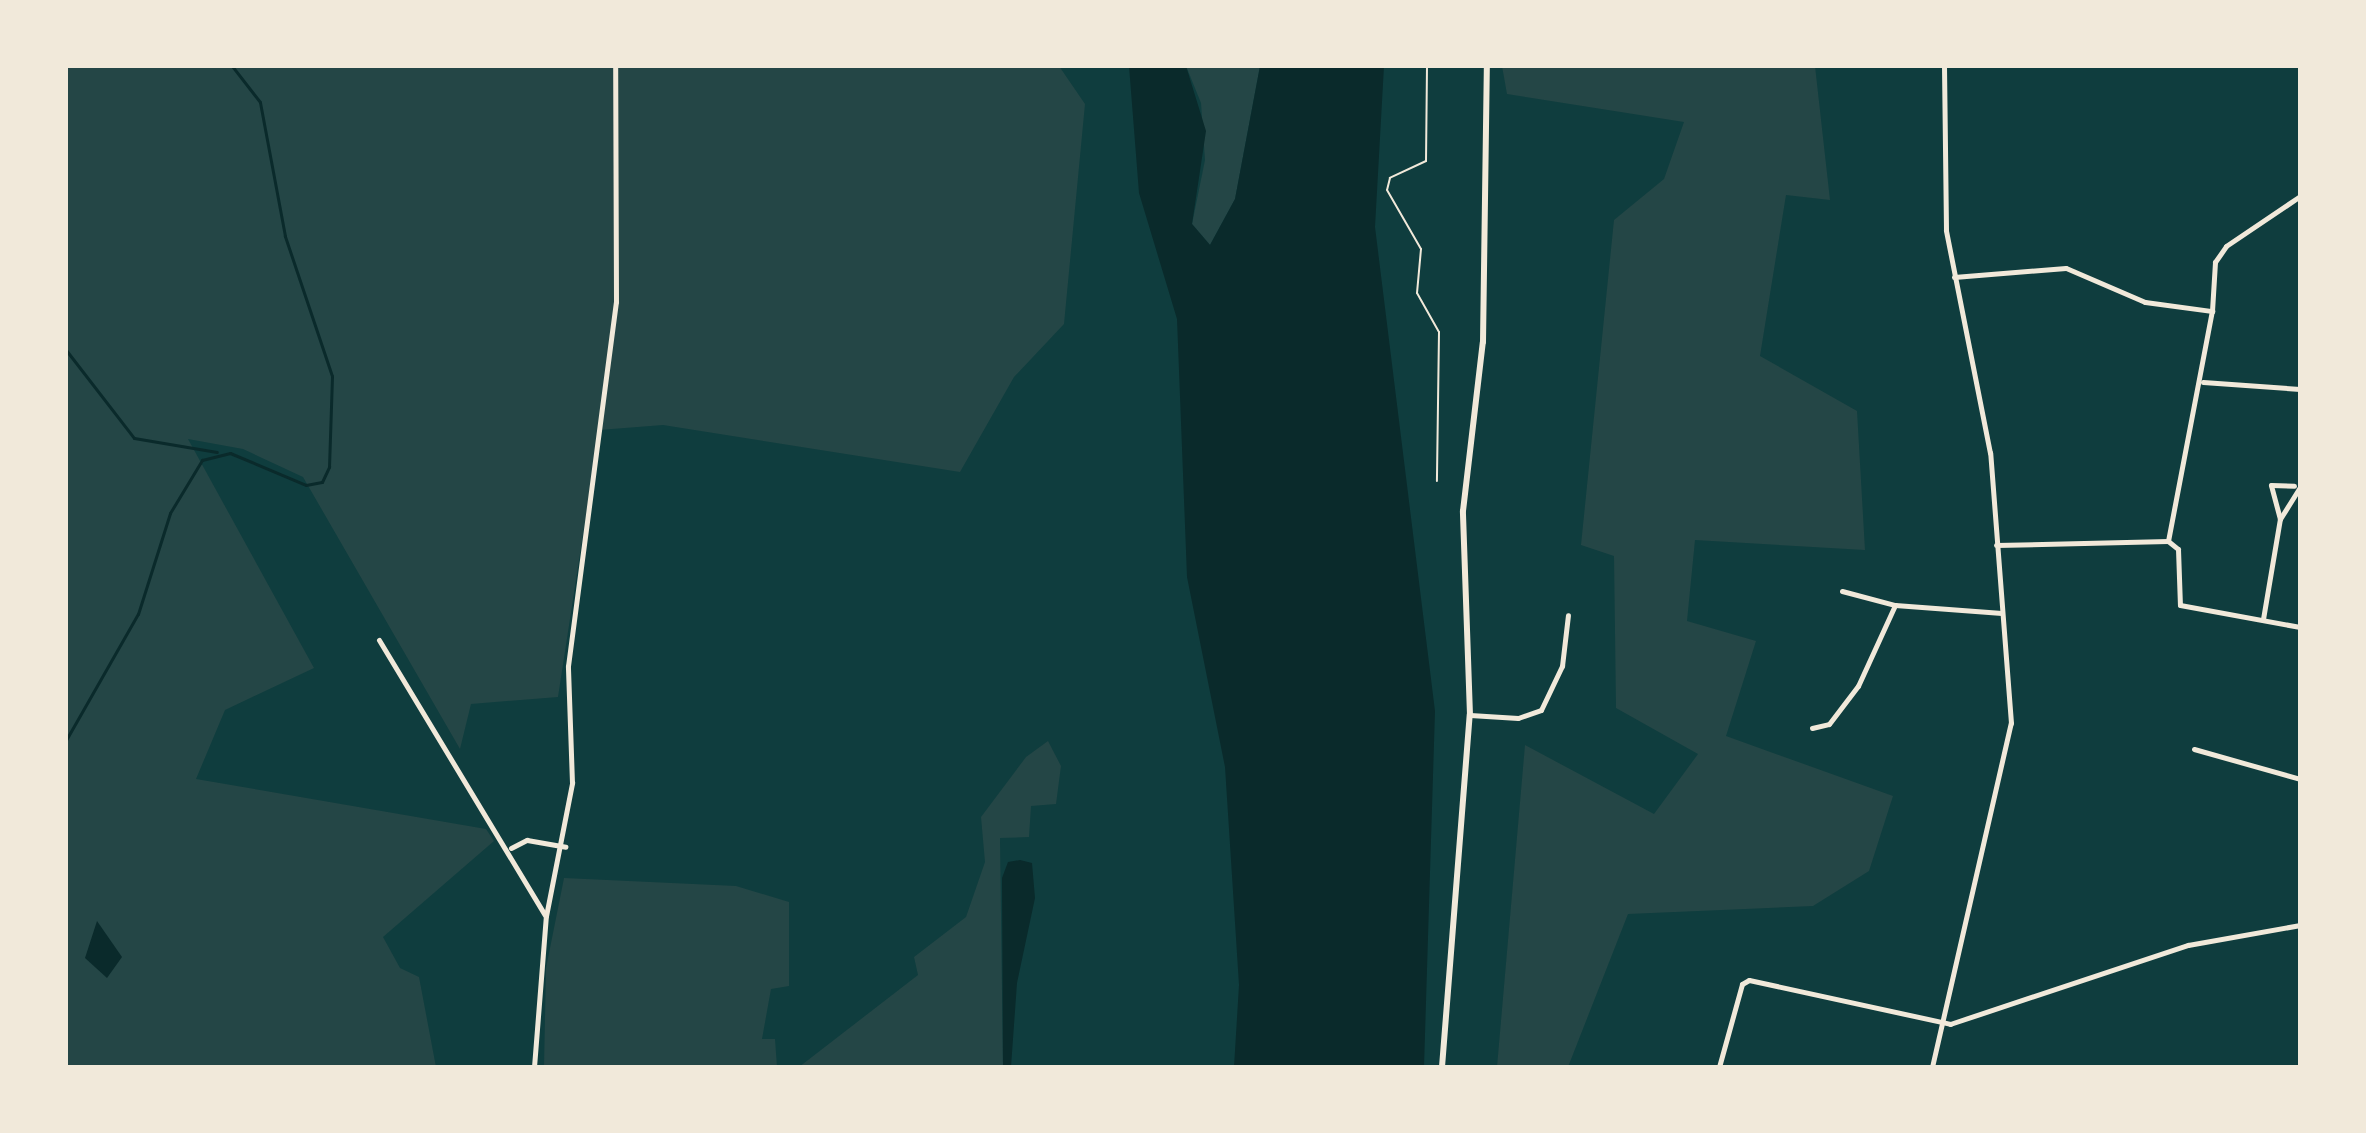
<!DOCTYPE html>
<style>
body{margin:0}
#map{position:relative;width:2366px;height:1133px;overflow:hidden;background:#0f3d3e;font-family:"DM Sans",sans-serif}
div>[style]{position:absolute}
.green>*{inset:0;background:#244646}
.water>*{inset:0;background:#0a2a2b}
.stream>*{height:3px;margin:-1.5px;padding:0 1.5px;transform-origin:1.5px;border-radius:1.5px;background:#0a2a2b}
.path>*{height:2px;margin:-1px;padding:0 1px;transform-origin:1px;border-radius:1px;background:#f1e9da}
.minor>*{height:5px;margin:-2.5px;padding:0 2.5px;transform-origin:2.5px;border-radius:2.5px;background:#f1e9da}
.tertiary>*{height:6px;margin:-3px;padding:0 3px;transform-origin:3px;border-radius:3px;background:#f1e9da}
span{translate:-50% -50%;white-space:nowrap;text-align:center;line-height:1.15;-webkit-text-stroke:7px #f1e9da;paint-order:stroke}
.frame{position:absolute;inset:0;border:68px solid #f1e9da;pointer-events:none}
</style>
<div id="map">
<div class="green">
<i style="clip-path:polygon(66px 66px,1059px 66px,1085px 104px,1064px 324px,1014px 377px,960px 472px,663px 425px,599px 430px,558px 697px,471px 704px,460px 749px,303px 477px,243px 449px,188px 439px,314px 668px,225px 710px,196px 779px,486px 829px,494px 841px,383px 937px,400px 968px,419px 977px,436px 1067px,66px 1067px)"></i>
<i style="clip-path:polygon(1186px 66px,1260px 66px,1235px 199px,1210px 245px,1192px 224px,1205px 160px,1201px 103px)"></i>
<i style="clip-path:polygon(1502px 66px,1815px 66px,1830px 200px,1786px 195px,1760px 356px,1857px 411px,1865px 550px,1695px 540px,1687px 621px,1756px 641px,1726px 736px,1893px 796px,1869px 871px,1813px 906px,1628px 914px,1568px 1067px,1497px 1067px,1525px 745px,1654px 814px,1698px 754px,1616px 708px,1614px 556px,1581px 545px,1614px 220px,1664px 179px,1684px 122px,1507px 94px)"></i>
<i style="clip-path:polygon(1048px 741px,1061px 766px,1056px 804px,1031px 806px,1029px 837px,1000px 838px,1003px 1067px,799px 1067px,918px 975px,914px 957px,966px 917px,985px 862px,981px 817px,1026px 757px)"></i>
<i style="clip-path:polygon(564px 878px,736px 886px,789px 902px,789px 986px,771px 989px,762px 1039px,775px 1039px,777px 1067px,544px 1067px,546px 968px)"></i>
</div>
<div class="water">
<i style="clip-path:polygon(1129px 66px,1186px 66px,1206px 131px,1192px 224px,1210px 245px,1235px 199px,1260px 66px,1384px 66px,1375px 227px,1435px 711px,1424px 1067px,1234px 1067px,1239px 985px,1225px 767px,1187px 577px,1177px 319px,1139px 193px)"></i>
<i style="clip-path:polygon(1020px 860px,1032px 863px,1035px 898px,1017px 983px,1011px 1067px,1003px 1067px,1002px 878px,1008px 862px)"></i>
<i style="clip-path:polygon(97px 921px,122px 957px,107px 978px,85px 958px)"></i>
</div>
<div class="stream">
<i style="left:66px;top:350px;width:111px;rotate:52.3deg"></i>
<i style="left:134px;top:438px;width:84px;rotate:9.6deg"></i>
<i style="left:66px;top:740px;width:145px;rotate:-60.3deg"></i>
<i style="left:138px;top:614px;width:106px;rotate:-72.4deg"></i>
<i style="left:170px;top:513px;width:62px;rotate:-58.9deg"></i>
<i style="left:202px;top:460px;width:29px;rotate:-14deg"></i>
<i style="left:230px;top:453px;width:82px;rotate:22.8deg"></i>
<i style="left:306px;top:485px;width:16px;rotate:-11deg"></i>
<i style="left:322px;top:482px;width:17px;rotate:-65deg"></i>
<i style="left:329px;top:467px;width:91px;rotate:-88.1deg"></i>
<i style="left:332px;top:376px;width:148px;rotate:-108.6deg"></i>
<i style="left:285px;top:236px;width:136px;rotate:-100.6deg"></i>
<i style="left:260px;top:102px;width:46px;rotate:-127.9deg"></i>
</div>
<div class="path">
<i style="left:1427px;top:66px;width:95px;rotate:90.6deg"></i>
<i style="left:1426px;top:161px;width:40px;rotate:155deg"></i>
<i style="left:1390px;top:178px;width:12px;rotate:104deg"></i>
<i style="left:1387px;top:190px;width:68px;rotate:60deg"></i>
<i style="left:1421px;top:249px;width:44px;rotate:95.2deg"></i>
<i style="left:1417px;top:293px;width:45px;rotate:60.6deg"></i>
<i style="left:1439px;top:332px;width:149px;rotate:90.8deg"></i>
</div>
<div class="minor">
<i style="left:1954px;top:277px;width:112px;rotate:-4.6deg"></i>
<i style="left:2066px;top:268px;width:86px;rotate:23.3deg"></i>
<i style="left:2145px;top:302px;width:68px;rotate:7.7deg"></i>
<i style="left:2212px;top:311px;width:49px;rotate:-86.5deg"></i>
<i style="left:2215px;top:262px;width:19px;rotate:-55deg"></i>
<i style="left:2226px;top:246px;width:89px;rotate:-34deg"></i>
<i style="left:2203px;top:382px;width:97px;rotate:4.1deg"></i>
<i style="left:2280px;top:519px;width:35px;rotate:-105deg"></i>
<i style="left:2271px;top:485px;width:23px;rotate:2deg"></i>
<i style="left:2168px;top:541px;width:13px;rotate:39deg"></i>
<i style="left:2178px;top:549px;width:56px;rotate:88deg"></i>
<i style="left:2180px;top:605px;width:122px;rotate:10.4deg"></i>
<i style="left:1996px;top:545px;width:172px;rotate:-1.3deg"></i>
<i style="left:2168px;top:541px;width:234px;rotate:-79.2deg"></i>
<i style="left:1842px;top:591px;width:55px;rotate:14.8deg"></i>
<i style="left:1895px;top:605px;width:107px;rotate:4.3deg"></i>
<i style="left:2263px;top:619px;width:101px;rotate:-80.4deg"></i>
<i style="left:2280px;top:519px;width:38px;rotate:-58deg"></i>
<i style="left:379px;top:640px;width:321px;rotate:58.9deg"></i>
<i style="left:1470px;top:715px;width:48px;rotate:3.6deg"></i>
<i style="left:1518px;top:718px;width:24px;rotate:-19deg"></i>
<i style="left:1541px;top:710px;width:49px;rotate:-64.5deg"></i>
<i style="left:1562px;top:666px;width:51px;rotate:-83.3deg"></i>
<i style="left:1812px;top:728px;width:17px;rotate:-13deg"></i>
<i style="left:1829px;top:724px;width:48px;rotate:-52.7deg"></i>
<i style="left:1858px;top:686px;width:89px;rotate:-65.4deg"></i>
<i style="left:2194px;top:749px;width:110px;rotate:15.8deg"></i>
<i style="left:511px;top:848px;width:18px;rotate:-27deg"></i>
<i style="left:527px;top:840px;width:39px;rotate:10deg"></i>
<i style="left:534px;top:1067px;width:151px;rotate:-85.5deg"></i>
<i style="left:546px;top:916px;width:136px;rotate:-78.9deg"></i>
<i style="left:572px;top:783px;width:117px;rotate:-92deg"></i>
<i style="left:568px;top:666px;width:367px;rotate:-82.5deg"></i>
<i style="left:616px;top:302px;width:236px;rotate:-90.2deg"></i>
<i style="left:1719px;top:1067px;width:86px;rotate:-74.5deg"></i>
<i style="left:1742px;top:984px;width:8px;rotate:-30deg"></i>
<i style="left:1749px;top:980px;width:206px;rotate:12.3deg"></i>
<i style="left:1950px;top:1024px;width:251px;rotate:-18.4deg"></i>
<i style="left:2188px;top:945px;width:114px;rotate:-10.1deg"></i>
<i style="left:1932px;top:1067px;width:353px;rotate:-77.1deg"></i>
<i style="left:2011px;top:723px;width:271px;rotate:-94.4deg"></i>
<i style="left:1990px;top:453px;width:227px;rotate:-101.2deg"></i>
<i style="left:1946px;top:230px;width:164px;rotate:-90.7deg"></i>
</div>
<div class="tertiary">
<i style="left:1442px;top:1067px;width:353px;rotate:-85.5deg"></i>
<i style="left:1470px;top:715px;width:204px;rotate:-92deg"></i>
<i style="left:1463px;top:511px;width:170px;rotate:-83.3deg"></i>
<i style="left:1483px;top:342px;width:276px;rotate:-89.2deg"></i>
</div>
<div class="frame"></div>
</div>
